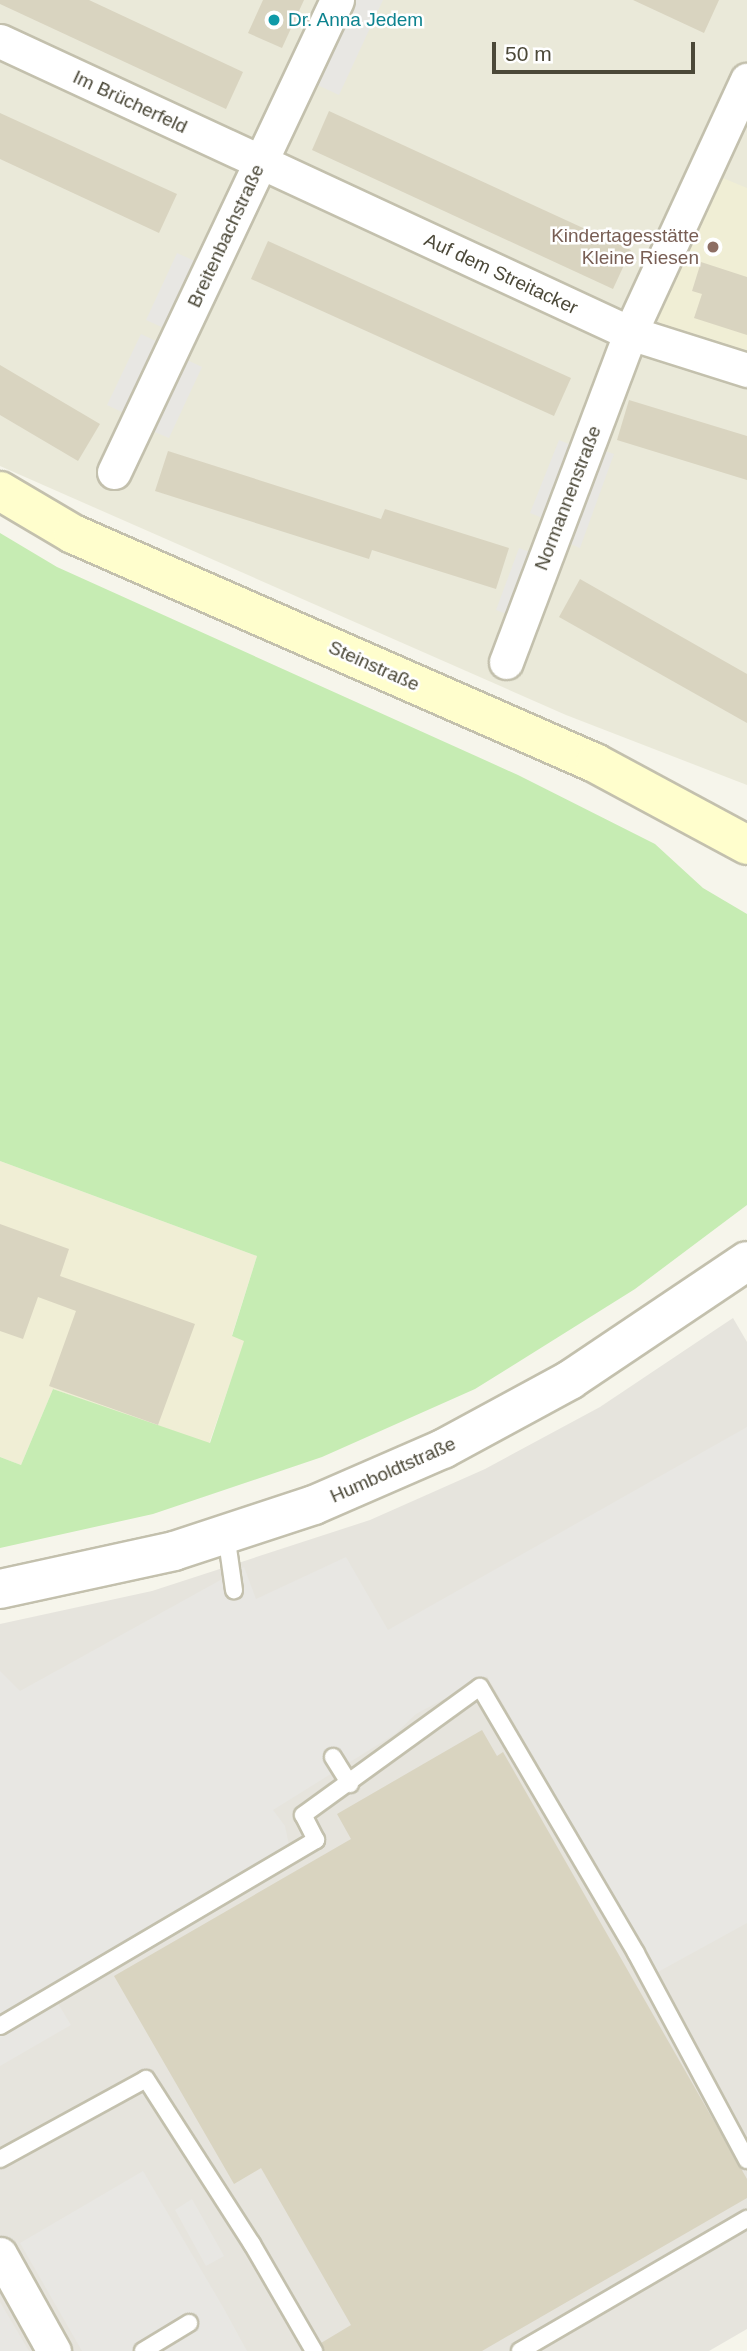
<!DOCTYPE html>
<meta charset="utf-8">
<style>
body{margin:0}
#map{position:relative;width:747px;height:2351px;overflow:hidden;background:#f6f5eb;font-family:Helvetica,sans-serif}
div>[style]{position:absolute}
.residential>*{inset:0;background:#eae9d9}
.industrial>*{inset:0;background:#e6e4dd}
.education>*{inset:0;background:#f0eed5}
.green>*{inset:0;background:#c6ecb3}
.parking>*{inset:0;background:#e8e7e3}
.building>*{inset:0;background:#d9d4c0}
.roads{filter:drop-shadow(2px 0 #c3c0ad) drop-shadow(-2px 0 #c3c0ad) drop-shadow(0 2px #c3c0ad) drop-shadow(0 -2px #c3c0ad)}
.service>*{height:16px;margin:-8px;padding:0 8px;transform-origin:8px;border-radius:8px;background:#fff}
.minor>*{height:33px;margin:-16.5px;padding:0 16.5px;transform-origin:16.5px;border-radius:16.5px;background:#fff}
.tertiary>*{height:38px;margin:-19px;padding:0 19px;transform-origin:19px;border-radius:19px;background:#fff}
.secondary>*{height:38px;margin:-19px;padding:0 19px;transform-origin:19px;border-radius:19px;background:#fffecd}
.dots>*{width:19px;height:19px;translate:-50% -50%;box-sizing:border-box;border:4px solid #fff;border-radius:50%}
span{translate:-50% -50%;white-space:nowrap;text-align:center;line-height:1.15;-webkit-text-stroke:5px #fff;paint-order:stroke}
.culture-label{font-size:19px;color:#0d838f}
.left{translate:0 -50%;text-align:left}
.street-label{font-size:19px;color:#4b4838}
.education-label{font-size:19px;color:#785e54}
.right{translate:-100% -50%;text-align:right}
.scale{position:absolute;left:492px;top:42px;width:203px;height:32px;box-sizing:border-box;border:4px solid #4b4838;border-top:0;padding-left:9px;font-size:21px;line-height:24px;white-space:nowrap;color:#4b4838;-webkit-text-stroke:5px #fff;paint-order:stroke}
</style>
<div id="map">
<div class="residential">
<i style="clip-path:polygon(0 0,747px 0,747px 785px,566px 715px,0 466px)"></i>
</div>
<div class="industrial">
<i style="clip-path:polygon(733px 1318px,747px 1342px,747px 2329px,709px 2351px,0 2351px,0 1624px,152px 1591px,370px 1520px,485px 1469px,600px 1407px)"></i>
</div>
<div class="education">
<i style="clip-path:polygon(713px 174px,747px 188px,747px 356px,663px 330px,651px 305px)"></i>
<i style="clip-path:polygon(0 1161px,257px 1256px,232px 1335px,245px 1340px,209px 1444px,53px 1389px,21px 1465px,0 1457px)"></i>
</div>
<div class="green">
<i style="clip-path:polygon(0 533px,57px 567px,518px 775px,655px 844px,703px 888px,747px 914px,747px 1205px,635px 1289px,475px 1389px,322px 1457px,153px 1514px,0 1548px,0 1457px,21px 1465px,53px 1389px,210px 1443px,244px 1341px,232px 1336px,257px 1256px,0 1161px)"></i>
</div>
<div class="parking">
<i style="clip-path:polygon(351px 0,383px 0,339px 95px,313px 83px)"></i>
<i style="clip-path:polygon(177px 253px,197px 262px,166px 329px,146px 320px)"></i>
<i style="clip-path:polygon(141px 334px,160px 343px,126px 414px,107px 405px)"></i>
<i style="clip-path:polygon(183px 358px,202px 367px,169px 438px,150px 430px)"></i>
<i style="clip-path:polygon(559px 440px,579px 448px,550px 521px,530px 513px)"></i>
<i style="clip-path:polygon(594px 447px,614px 454px,580px 548px,561px 540px)"></i>
<i style="clip-path:polygon(519px 548px,538px 555px,515px 617px,496px 610px)"></i>
<i style="clip-path:polygon(747px 1427px,747px 1923px,658px 1972px,487px 1676px,416px 1714px,395px 1734px,273px 1810px,285px 1826px,289px 1845px,48px 1987px,71px 2025px,0 2066px,0 1671px,20px 1691px,244px 1567px,256px 1599px,346px 1557px,388px 1630px)"></i>
<i style="clip-path:polygon(143px 2171px,223px 2307px,247px 2351px,82px 2351px,20px 2243px)"></i>
<i style="clip-path:polygon(192px 2199px,224px 2256px,206px 2266px,175px 2210px)"></i>
<i style="clip-path:polygon(0 2302px,29px 2351px,0 2351px)"></i>
</div>
<div class="building">
<i style="clip-path:polygon(0 0,89px 0,243px 72px,226px 109px,0 4px)"></i>
<i style="clip-path:polygon(263px 0,304px 0,282px 48px,248px 33px)"></i>
<i style="clip-path:polygon(633px 0,719px 0,704px 33px)"></i>
<i style="clip-path:polygon(329px 111px,631px 250px,613px 289px,312px 150px)"></i>
<i style="clip-path:polygon(0 113px,177px 194px,159px 233px,0 159px)"></i>
<i style="clip-path:polygon(268px 241px,571px 378px,554px 416px,251px 279px)"></i>
<i style="clip-path:polygon(701px 262px,747px 277px,747px 335px,694px 318px,702px 294px,692px 291px)"></i>
<i style="clip-path:polygon(0 365px,100px 424px,78px 461px,0 415px)"></i>
<i style="clip-path:polygon(629px 400px,747px 436px,747px 480px,617px 440px)"></i>
<i style="clip-path:polygon(168px 451px,381px 519px,385px 509px,509px 548px,496px 589px,372px 550px,369px 559px,155px 491px)"></i>
<i style="clip-path:polygon(580px 579px,747px 674px,747px 723px,559px 617px)"></i>
<i style="clip-path:polygon(0 1224px,69px 1249px,60px 1276px,195px 1324px,158px 1425px,49px 1386px,76px 1311px,38px 1297px,23px 1339px,0 1331px)"></i>
<i style="clip-path:polygon(482px 1730px,497px 1756px,503px 1752px,747px 2179px,747px 2198px,482px 2351px,324px 2351px,321px 2343px,351px 2325px,261px 2168px,234px 2184px,114px 1976px,351px 1839px,337px 1814px)"></i>
</div>
<div class="roads">
<div class="service">
<i style="left:226px;top:1534px;width:57px;rotate:81.9deg"></i>
<i style="left:333px;top:1757px;width:32px;rotate:58deg"></i>
<i style="left:0;top:2026px;width:367px;rotate:-30.5deg"></i>
<i style="left:316px;top:1840px;width:28px;rotate:-117deg"></i>
<i style="left:303px;top:1815px;width:218px;rotate:-35.9deg"></i>
<i style="left:480px;top:1687px;width:308px;rotate:59.6deg"></i>
<i style="left:636px;top:1953px;width:235px;rotate:61.8deg"></i>
<i style="left:0;top:2159px;width:166px;rotate:-28.7deg"></i>
<i style="left:146px;top:2079px;width:196px;rotate:57.3deg"></i>
<i style="left:252px;top:2244px;width:124px;rotate:59.9deg"></i>
<i style="left:143px;top:2351px;width:54px;rotate:-31.3deg"></i>
<i style="left:520px;top:2351px;width:263px;rotate:-30.2deg"></i>
</div>
<div class="minor">
<i style="left:0;top:41px;width:694px;rotate:24.87deg"></i>
<i style="left:630px;top:333px;width:123px;rotate:17.5deg"></i>
<i style="left:114px;top:472px;width:522px;rotate:-64.71deg"></i>
<i style="left:506px;top:662px;width:352px;rotate:-69.3deg"></i>
<i style="left:630px;top:333px;width:279px;rotate:-65.2deg"></i>
<i style="left:0;top:2254px;width:111px;rotate:60.9deg"></i>
</div>
<div class="tertiary">
<i style="left:0;top:1589px;width:178px;rotate:-12.3deg"></i>
<i style="left:174px;top:1551px;width:147px;rotate:-18.2deg"></i>
<i style="left:314px;top:1505px;width:141px;rotate:-23.5deg"></i>
<i style="left:443px;top:1449px;width:145px;rotate:-28.5deg"></i>
<i style="left:570px;top:1380px;width:213px;rotate:-33.9deg"></i>
</div>
<div class="secondary">
<i style="left:0;top:491px;width:85px;rotate:30.5deg"></i>
<i style="left:73px;top:534px;width:570px;rotate:23.69deg"></i>
<i style="left:595px;top:763px;width:173px;rotate:28.3deg"></i>
</div>
</div>
<div class="dots">
<i style="left:274px;top:20px;background:#0f9aa8"></i>
<i style="left:713px;top:247px;background:#8d6e63"></i>
</div>
<div class="culture-label">
<span class="left" style="left:288px;top:20px">Dr. Anna Jedem</span>
</div>
<div class="street-label">
<span style="left:130px;top:102px;rotate:25deg">Im Brücherfeld</span>
<span style="left:226px;top:236px;rotate:-65deg">Breitenbachstraße</span>
<span style="left:501px;top:274px;rotate:25deg">Auf dem Streitacker</span>
<span style="left:568px;top:498px;rotate:-69deg">Normannenstraße</span>
<span style="left:374px;top:666px;rotate:24deg">Steinstraße</span>
<span style="left:393px;top:1470px;rotate:-24deg">Humboldtstraße</span>
</div>
<div class="education-label">
<span class="right" style="left:699px;top:247px">Kindertagesstätte<br>Kleine Riesen</span>
</div>
<div class="scale">50 m</div>
</div>
